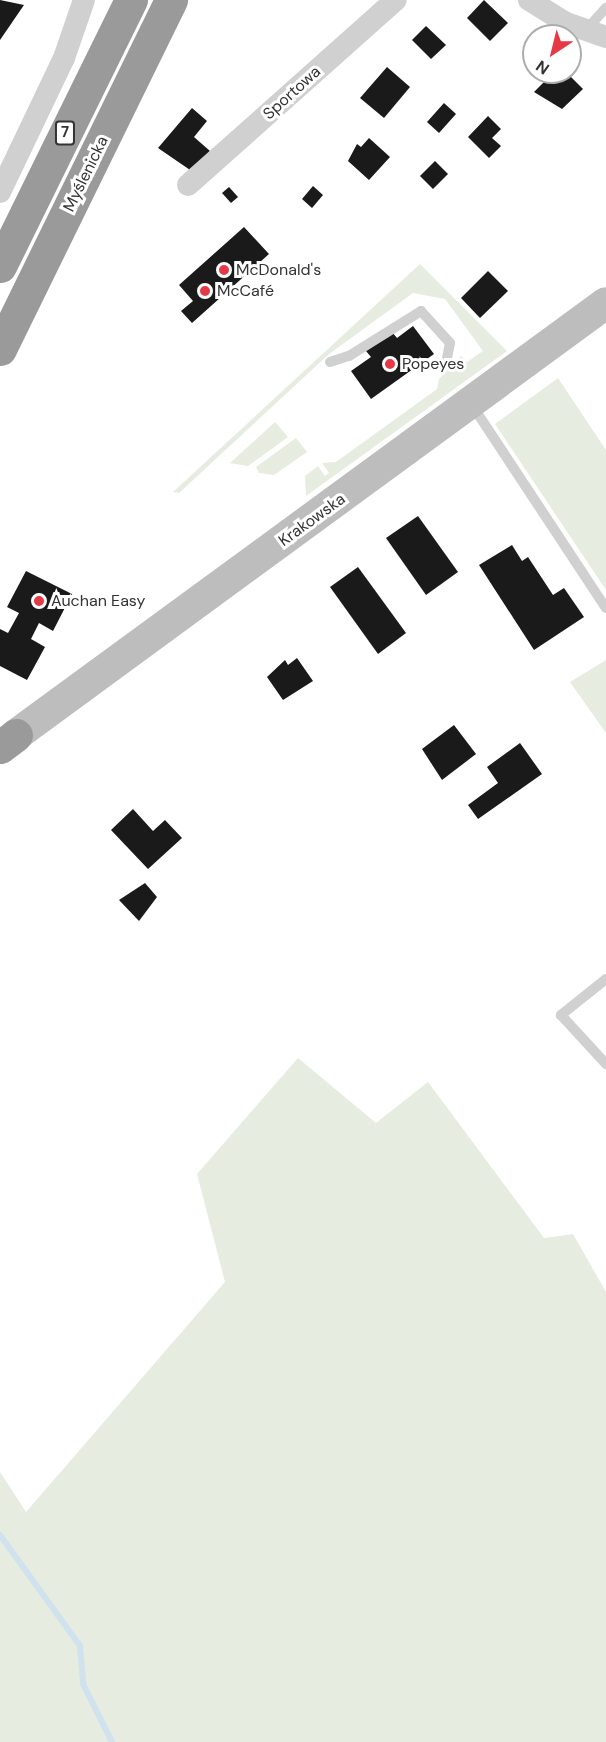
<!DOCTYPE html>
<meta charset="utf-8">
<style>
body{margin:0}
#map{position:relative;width:606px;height:1742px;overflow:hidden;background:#fff;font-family:"DM Sans",sans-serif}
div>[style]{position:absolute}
.green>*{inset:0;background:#e6ecdf}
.stream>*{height:6px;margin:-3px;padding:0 3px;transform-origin:3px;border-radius:3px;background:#cfe2ee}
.building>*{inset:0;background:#1a1a1a}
.lane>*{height:10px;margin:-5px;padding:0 5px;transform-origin:5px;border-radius:5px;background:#d0d0d0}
.street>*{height:22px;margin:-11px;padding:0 11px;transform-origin:11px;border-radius:11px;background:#d0d0d0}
.secondary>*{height:32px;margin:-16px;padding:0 16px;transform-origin:16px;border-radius:16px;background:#bdbdbd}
.highway>*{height:33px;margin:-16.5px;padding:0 16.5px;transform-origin:16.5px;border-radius:16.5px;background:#9a9a9a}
.dots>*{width:16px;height:16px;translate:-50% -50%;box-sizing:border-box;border:3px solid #fff;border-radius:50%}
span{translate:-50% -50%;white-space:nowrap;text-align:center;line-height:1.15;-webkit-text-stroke:6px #fff;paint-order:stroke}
.shield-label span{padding:2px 4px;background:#fff;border:2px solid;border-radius:4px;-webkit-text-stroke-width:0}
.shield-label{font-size:15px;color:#333;font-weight:700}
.street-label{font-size:16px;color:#333}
.poi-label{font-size:16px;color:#333}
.left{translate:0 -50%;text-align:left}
.north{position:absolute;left:522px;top:24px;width:60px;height:60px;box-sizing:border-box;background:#fff;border:2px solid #adadad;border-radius:50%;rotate:215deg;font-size:16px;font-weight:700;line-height:24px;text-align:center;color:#333}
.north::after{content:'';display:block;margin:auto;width:21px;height:27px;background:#e63946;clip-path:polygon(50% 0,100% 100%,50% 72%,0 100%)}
</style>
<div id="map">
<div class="green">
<i style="clip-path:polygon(420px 264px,507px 351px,306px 496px,305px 476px,318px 466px,325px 476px,329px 473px,322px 463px,336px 462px,437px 389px,439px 379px,461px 356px,467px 362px,483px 351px,445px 299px,413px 293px,329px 354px,179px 493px,173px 492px)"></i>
<i style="clip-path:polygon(558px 378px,606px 450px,606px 590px,495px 424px)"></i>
<i style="clip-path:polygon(275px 422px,288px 437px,248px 466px,230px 463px)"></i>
<i style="clip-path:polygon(296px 438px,307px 452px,274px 475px,259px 473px,256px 467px)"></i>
<i style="clip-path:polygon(606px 660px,606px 733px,570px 682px)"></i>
<i style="clip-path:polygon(298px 1058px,376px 1123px,428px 1082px,544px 1238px,573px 1234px,606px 1292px,606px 1742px,0 1742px,0 1472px,26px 1512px,225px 1282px,197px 1174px)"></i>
</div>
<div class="stream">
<i style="left:0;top:1535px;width:137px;rotate:54.2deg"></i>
<i style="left:80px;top:1646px;width:38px;rotate:85deg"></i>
<i style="left:83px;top:1684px;width:65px;rotate:63.4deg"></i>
</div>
<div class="building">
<i style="clip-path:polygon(0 0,24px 5px,0 40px)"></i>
<i style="clip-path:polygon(484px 0,508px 23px,490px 41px,467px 18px)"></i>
<i style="clip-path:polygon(426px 26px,446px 45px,431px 59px,412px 40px)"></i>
<i style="clip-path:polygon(387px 67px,410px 87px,384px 118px,360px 98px)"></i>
<i style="clip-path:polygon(554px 72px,566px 72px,583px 89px,562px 109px,534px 92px)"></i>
<i style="clip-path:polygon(444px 103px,456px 114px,439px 133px,427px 122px)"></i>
<i style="clip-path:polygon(192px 108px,207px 121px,194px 137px,210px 151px,193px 172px,158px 148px)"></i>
<i style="clip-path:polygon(488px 116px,501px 129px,492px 138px,501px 146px,489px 158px,468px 137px)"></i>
<i style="clip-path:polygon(369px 138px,390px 157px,369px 180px,348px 161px,357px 144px,361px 147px)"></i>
<i style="clip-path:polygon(435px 161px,448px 174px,433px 189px,420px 176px)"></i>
<i style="clip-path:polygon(313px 186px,323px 195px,312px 208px,302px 199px)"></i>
<i style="clip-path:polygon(229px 187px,238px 197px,231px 203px,222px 193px)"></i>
<i style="clip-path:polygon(244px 227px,269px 254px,192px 323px,181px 311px,193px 301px,179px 285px)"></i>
<i style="clip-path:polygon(488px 271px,508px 291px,480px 318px,461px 298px)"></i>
<i style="clip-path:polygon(413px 326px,434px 354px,371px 399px,351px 371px,371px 357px,366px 351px,392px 332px,397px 338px)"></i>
<i style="clip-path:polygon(418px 516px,458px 572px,426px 595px,386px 538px)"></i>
<i style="clip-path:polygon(512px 545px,522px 561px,528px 557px,553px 595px,564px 588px,584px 617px,534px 650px,479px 565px)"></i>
<i style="clip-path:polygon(358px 567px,406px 633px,378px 654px,330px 587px)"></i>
<i style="clip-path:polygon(26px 571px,72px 594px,53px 631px,39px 623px,31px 639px,45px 647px,27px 680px,0 666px,0 629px,8px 633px,19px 613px,7px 607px)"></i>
<i style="clip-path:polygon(297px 658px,313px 681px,283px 700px,267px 677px,285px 660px,288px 665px)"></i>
<i style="clip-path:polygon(454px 725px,476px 754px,442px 780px,422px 749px)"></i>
<i style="clip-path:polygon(520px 743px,542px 774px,478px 819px,468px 805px,498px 783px,487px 767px)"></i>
<i style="clip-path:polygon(133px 809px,153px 831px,165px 820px,182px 838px,148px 869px,111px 830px)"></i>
<i style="clip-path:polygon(145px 883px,157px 897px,139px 921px,119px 900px)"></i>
</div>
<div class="lane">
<i style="left:586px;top:30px;width:30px;rotate:-48deg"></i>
<i style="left:330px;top:362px;width:20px;rotate:-18deg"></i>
<i style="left:349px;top:356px;width:85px;rotate:-32deg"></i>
<i style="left:421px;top:311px;width:43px;rotate:47.8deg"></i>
<i style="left:450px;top:343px;width:20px;rotate:101deg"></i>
<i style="left:472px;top:405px;width:243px;rotate:56.6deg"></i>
<i style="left:606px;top:979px;width:58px;rotate:141.3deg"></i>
<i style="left:561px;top:1015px;width:67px;rotate:47.4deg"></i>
</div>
<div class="street">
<i style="left:529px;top:0;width:44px;rotate:31.9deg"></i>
<i style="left:566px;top:23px;width:42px;rotate:19.3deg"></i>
<i style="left:188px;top:185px;width:278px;rotate:-41.7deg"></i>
<i style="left:0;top:192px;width:148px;rotate:-64.5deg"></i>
<i style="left:64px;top:58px;width:61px;rotate:-71deg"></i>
</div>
<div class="secondary">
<i style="left:16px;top:735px;width:731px;rotate:-36.21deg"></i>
</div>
<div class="highway">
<i style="left:0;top:266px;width:297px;rotate:-63.8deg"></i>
<i style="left:0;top:349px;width:389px;rotate:-63.9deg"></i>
<i style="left:0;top:747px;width:20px;rotate:-37deg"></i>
</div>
<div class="dots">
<i style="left:224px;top:270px;background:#e63946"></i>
<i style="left:205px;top:291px;background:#e63946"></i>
<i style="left:390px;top:364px;background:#e63946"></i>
<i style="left:39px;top:601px;background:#e63946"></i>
</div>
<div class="shield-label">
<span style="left:65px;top:133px">7</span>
</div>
<div class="street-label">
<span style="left:292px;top:93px;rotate:-42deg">Sportowa</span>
<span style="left:86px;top:174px;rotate:-64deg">Myślenicka</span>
<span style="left:312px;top:520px;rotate:-36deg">Krakowska</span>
</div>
<div class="poi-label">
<span class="left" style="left:236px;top:270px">McDonald's</span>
<span class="left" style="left:217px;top:291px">McCafé</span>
<span class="left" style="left:402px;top:364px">Popeyes</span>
<span class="left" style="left:51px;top:601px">Auchan Easy</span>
</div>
<div class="north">N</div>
</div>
